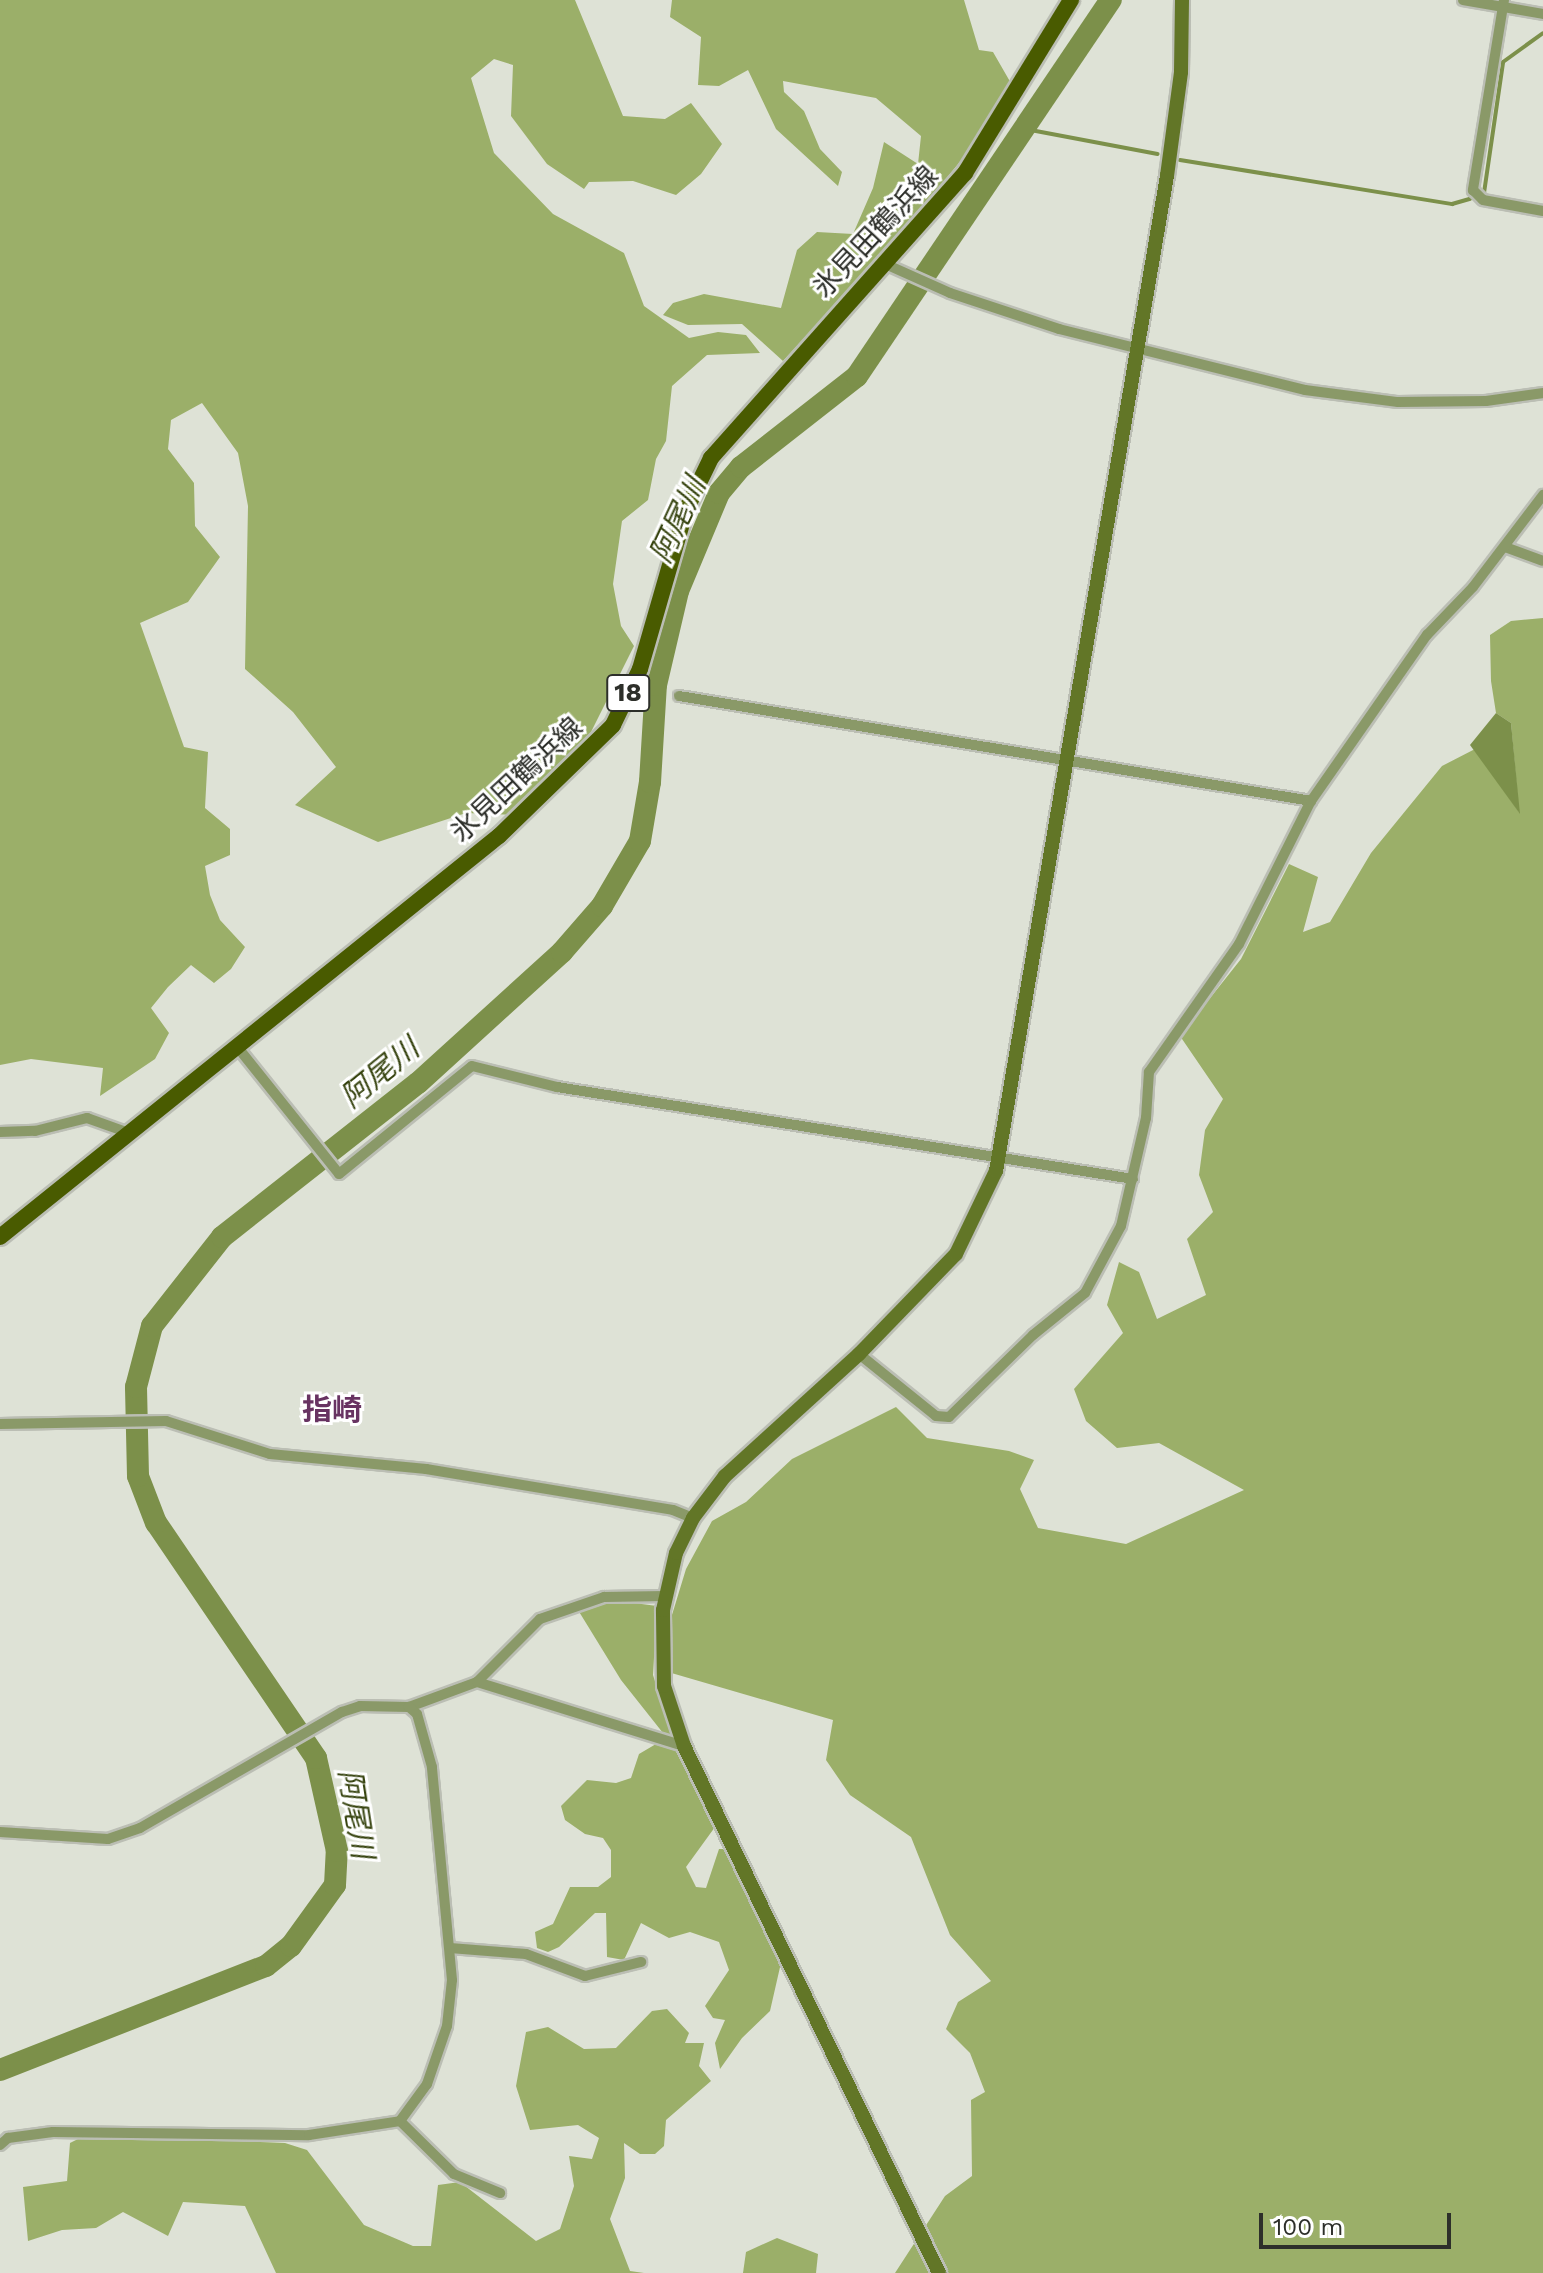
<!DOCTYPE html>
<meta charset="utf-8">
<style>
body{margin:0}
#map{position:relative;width:1543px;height:2273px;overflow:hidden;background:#dee2d6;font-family:"Work Sans","Noto Sans JP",sans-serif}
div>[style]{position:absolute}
.forest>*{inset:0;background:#9baf69}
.water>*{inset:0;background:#7c904a}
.stream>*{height:4px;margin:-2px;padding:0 2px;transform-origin:2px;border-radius:2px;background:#7c904a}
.river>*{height:22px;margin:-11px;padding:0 11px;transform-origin:11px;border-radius:11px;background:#7c904a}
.roads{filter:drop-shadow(2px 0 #bbbeb4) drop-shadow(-2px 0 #bbbeb4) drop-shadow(0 2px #bbbeb4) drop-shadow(0 -2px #bbbeb4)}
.street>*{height:10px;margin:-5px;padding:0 5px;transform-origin:5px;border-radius:5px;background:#8a9968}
.secondary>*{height:14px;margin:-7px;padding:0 7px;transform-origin:7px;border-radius:7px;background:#627627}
.primary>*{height:16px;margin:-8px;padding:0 8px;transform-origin:8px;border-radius:8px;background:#495b00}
span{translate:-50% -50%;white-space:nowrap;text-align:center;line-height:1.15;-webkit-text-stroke:6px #fff;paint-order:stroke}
.shield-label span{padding:2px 6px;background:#fff;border:2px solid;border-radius:6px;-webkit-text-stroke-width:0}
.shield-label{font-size:26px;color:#2d2f2a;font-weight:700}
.street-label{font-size:28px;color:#2d2f2a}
.water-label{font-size:30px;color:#374410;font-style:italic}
.neighbourhood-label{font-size:30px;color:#683362;font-weight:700}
.scale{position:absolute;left:1259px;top:2213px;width:192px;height:36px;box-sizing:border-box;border:4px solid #2d2f2a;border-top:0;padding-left:10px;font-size:24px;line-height:28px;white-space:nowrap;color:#2d2f2a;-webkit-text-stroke:6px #fff;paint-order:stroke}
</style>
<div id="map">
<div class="forest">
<i style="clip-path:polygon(0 0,575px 0,623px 116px,665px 119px,691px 103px,722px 144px,701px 174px,676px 195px,633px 181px,589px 182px,584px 189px,547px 164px,511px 116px,513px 65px,494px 59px,471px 78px,494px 153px,553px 214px,624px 253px,644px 306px,689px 338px,718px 332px,746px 335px,760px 353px,707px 355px,672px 386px,666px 441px,656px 459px,648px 500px,622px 521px,613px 584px,621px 626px,634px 646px,588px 738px,515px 815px,466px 813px,378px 842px,295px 805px,336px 767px,293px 712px,245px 669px,248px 506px,238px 453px,202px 403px,171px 420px,168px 449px,194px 483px,195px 526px,220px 557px,188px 602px,140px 623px,184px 747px,208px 752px,205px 808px,230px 829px,230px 855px,205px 866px,210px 895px,220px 920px,245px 947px,231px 969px,214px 983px,191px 965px,168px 987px,151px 1008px,169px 1033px,155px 1059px,100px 1096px,103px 1068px,31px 1059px,0 1065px)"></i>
<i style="clip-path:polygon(672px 0,964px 0,979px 50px,993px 52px,1012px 85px,972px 147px,904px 230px,783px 361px,742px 324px,688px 325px,663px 315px,673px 303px,704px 294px,781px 308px,797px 250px,817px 232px,853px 234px,873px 188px,884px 142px,918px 164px,921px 136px,876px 98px,783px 81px,784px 92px,804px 111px,820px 149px,842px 172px,838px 186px,776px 129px,748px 70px,719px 86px,698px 85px,701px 37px,670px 17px)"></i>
<i style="clip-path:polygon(1543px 618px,1543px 2273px,895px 2273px,945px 2196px,972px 2176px,971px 2100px,985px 2092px,970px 2053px,946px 2029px,958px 2002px,991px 1981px,950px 1935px,911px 1837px,850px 1795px,826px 1760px,833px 1720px,668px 1672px,668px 1628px,686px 1569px,712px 1521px,746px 1502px,792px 1459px,896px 1407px,927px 1438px,1009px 1451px,1034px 1460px,1020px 1489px,1038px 1528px,1126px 1544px,1244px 1490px,1159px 1443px,1117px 1448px,1086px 1421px,1074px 1389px,1123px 1333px,1107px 1305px,1119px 1262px,1139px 1272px,1157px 1319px,1206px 1295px,1187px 1239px,1213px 1212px,1199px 1175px,1205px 1130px,1223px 1099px,1180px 1036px,1241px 959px,1289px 864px,1318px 877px,1303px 932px,1330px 922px,1371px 853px,1442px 766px,1475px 749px,1519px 812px,1511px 723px,1496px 713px,1491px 681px,1490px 635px,1511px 621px)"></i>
<i style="clip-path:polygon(611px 1600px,657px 1606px,653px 1675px,672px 1735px,663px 1733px,621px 1680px,578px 1610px)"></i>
<i style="clip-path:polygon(656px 1744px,676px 1748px,715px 1827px,686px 1867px,696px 1887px,706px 1888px,719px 1849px,729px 1849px,783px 1954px,770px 2011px,742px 2038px,720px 2069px,715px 2043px,725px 2020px,713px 2018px,705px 2006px,729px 1970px,719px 1942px,690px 1932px,669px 1938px,641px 1923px,624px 1960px,607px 1957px,606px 1913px,595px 1913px,559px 1947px,548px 1952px,537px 1948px,535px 1932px,553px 1924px,570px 1887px,598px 1887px,611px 1877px,611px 1850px,603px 1838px,585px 1834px,565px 1820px,561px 1806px,587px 1780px,616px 1783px,631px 1778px,639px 1754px)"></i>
<i style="clip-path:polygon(667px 2009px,689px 2033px,685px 2043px,704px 2043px,699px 2066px,711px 2081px,666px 2120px,664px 2146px,655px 2154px,640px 2154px,624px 2143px,625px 2178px,610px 2219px,630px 2271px,644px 2273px,276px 2273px,245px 2206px,183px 2202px,168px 2236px,123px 2212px,96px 2228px,62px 2230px,28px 2241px,23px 2187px,67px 2181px,70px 2143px,86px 2135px,285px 2143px,307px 2150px,364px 2225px,413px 2246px,431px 2246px,438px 2185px,460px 2182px,536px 2241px,560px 2229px,574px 2186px,569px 2156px,592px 2159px,599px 2138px,578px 2125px,530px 2130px,516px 2086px,526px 2032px,548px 2027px,584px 2049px,616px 2048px,652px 2011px)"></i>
<i style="clip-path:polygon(777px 2238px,818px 2254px,816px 2273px,743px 2273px,746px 2252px)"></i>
</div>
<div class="water">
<i style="clip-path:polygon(1496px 713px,1511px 723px,1520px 814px,1470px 745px)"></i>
</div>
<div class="stream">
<i style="left:1020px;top:128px;width:140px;rotate:10.7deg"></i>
<i style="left:1180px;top:160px;width:276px;rotate:9.2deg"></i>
<i style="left:1452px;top:204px;width:19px;rotate:-16deg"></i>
<i style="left:1484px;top:193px;width:132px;rotate:-81.7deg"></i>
<i style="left:1503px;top:62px;width:49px;rotate:-35.9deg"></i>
</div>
<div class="river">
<i style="left:0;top:2070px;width:286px;rotate:-21.4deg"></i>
<i style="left:266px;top:1966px;width:32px;rotate:-39deg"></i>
<i style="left:291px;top:1946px;width:75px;rotate:-54.2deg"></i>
<i style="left:335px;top:1885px;width:34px;rotate:-87deg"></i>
<i style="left:337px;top:1851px;width:95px;rotate:-102.7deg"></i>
<i style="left:316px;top:1758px;width:284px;rotate:-124.2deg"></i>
<i style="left:156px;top:1523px;width:50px;rotate:-111deg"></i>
<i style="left:138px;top:1476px;width:89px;rotate:-91.3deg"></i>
<i style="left:136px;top:1387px;width:63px;rotate:-75.3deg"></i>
<i style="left:152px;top:1326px;width:113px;rotate:-51.8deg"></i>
<i style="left:222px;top:1237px;width:249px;rotate:-38.2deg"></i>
<i style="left:418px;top:1083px;width:195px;rotate:-42.3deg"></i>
<i style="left:562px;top:952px;width:61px;rotate:-49deg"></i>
<i style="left:602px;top:906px;width:75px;rotate:-59.7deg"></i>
<i style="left:640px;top:841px;width:60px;rotate:-80.4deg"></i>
<i style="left:650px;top:782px;width:97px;rotate:-86.5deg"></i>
<i style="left:656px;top:685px;width:97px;rotate:-76.8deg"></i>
<i style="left:678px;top:591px;width:106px;rotate:-67.3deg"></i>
<i style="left:719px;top:493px;width:34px;rotate:-50deg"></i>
<i style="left:741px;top:467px;width:147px;rotate:-38.1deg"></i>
<i style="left:857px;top:376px;width:454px;rotate:-56deg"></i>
</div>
<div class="roads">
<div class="street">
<i style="left:1463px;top:0;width:81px;rotate:9.9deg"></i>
<i style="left:1504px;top:0;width:193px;rotate:99.3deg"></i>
<i style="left:1473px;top:190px;width:14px;rotate:45deg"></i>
<i style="left:1483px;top:200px;width:61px;rotate:10.4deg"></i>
<i style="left:883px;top:263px;width:73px;rotate:24.1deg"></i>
<i style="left:950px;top:293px;width:115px;rotate:18.3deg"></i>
<i style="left:1059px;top:329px;width:253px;rotate:13.9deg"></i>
<i style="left:1305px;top:390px;width:94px;rotate:7.4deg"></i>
<i style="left:1398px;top:402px;width:88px;rotate:-0.7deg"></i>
<i style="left:1486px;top:401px;width:58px;rotate:-8deg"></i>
<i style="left:1505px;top:547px;width:40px;rotate:20.2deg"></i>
<i style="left:679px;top:696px;width:641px;rotate:9.43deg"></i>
<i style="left:239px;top:1049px;width:160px;rotate:51.3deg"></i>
<i style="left:339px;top:1174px;width:171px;rotate:-39.1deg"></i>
<i style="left:472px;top:1066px;width:88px;rotate:13.9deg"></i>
<i style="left:557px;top:1087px;width:583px;rotate:9.07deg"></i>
<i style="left:0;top:1132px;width:35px;rotate:-2deg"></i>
<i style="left:35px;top:1131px;width:54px;rotate:-14deg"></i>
<i style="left:87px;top:1118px;width:48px;rotate:19.6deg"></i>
<i style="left:859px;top:1354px;width:99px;rotate:38.8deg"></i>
<i style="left:936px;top:1416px;width:13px;rotate:4deg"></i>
<i style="left:949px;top:1417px;width:117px;rotate:-44.3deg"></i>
<i style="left:1033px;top:1335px;width:67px;rotate:-38.9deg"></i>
<i style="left:1085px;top:1293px;width:76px;rotate:-61.8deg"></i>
<i style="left:1121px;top:1226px;width:111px;rotate:-77deg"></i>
<i style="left:1146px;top:1118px;width:46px;rotate:-86.3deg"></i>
<i style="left:1149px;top:1072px;width:156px;rotate:-54.9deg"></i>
<i style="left:1239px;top:944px;width:160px;rotate:-63.3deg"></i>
<i style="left:1311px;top:801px;width:203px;rotate:-55.1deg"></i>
<i style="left:1427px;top:635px;width:66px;rotate:-46.2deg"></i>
<i style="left:1473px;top:587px;width:116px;rotate:-52.7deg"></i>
<i style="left:0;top:1424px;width:166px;rotate:-1deg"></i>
<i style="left:166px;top:1421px;width:109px;rotate:17.6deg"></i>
<i style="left:270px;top:1454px;width:157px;rotate:5.5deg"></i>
<i style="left:426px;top:1469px;width:250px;rotate:9.4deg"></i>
<i style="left:673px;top:1510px;width:22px;rotate:22deg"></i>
<i style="left:477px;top:1682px;width:217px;rotate:17.2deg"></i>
<i style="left:0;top:1832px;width:108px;rotate:3.7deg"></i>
<i style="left:108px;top:1839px;width:34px;rotate:-19deg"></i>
<i style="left:140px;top:1828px;width:233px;rotate:-29.9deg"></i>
<i style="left:342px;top:1712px;width:19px;rotate:-18deg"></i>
<i style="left:360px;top:1706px;width:49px;rotate:1.2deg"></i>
<i style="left:409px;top:1707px;width:72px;rotate:-20.2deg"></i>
<i style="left:477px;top:1682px;width:89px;rotate:-45deg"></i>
<i style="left:540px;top:1619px;width:68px;rotate:-19deg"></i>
<i style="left:604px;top:1597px;width:61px;rotate:-0.9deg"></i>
<i style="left:450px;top:1948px;width:76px;rotate:4.5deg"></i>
<i style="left:526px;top:1954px;width:63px;rotate:20.4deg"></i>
<i style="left:585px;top:1976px;width:58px;rotate:-14deg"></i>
<i style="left:400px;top:2121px;width:76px;rotate:44.5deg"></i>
<i style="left:454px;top:2174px;width:50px;rotate:22.4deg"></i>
<i style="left:0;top:2145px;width:11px;rotate:-41deg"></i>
<i style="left:8px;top:2138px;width:45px;rotate:-7.6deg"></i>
<i style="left:53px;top:2132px;width:256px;rotate:0.7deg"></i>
<i style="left:309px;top:2135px;width:92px;rotate:-8.7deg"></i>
<i style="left:400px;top:2121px;width:46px;rotate:-53.9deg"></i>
<i style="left:427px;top:2084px;width:61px;rotate:-71deg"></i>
<i style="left:447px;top:2026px;width:46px;rotate:-83.8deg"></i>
<i style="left:452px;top:1980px;width:214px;rotate:-95.4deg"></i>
<i style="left:432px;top:1767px;width:55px;rotate:-105.8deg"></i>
<i style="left:417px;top:1714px;width:11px;rotate:-139deg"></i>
</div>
<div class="secondary">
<i style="left:939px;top:2273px;width:585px;rotate:-115.82deg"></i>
<i style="left:684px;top:1746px;width:63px;rotate:-108.4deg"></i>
<i style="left:664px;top:1686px;width:76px;rotate:-90.8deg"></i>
<i style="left:663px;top:1610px;width:58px;rotate:-77.2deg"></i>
<i style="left:676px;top:1553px;width:39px;rotate:-64deg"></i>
<i style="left:693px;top:1518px;width:53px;rotate:-52.7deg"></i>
<i style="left:725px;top:1476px;width:181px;rotate:-42.3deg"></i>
<i style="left:859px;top:1354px;width:139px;rotate:-45.9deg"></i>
<i style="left:956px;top:1254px;width:92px;rotate:-64.3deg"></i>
<i style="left:996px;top:1171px;width:1010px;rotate:-80.25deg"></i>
<i style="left:1167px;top:176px;width:105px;rotate:-82.3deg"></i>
<i style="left:1181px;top:72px;width:72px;rotate:-89.2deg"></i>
</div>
<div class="primary">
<i style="left:0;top:1237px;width:640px;rotate:-38.79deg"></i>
<i style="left:499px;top:836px;width:159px;rotate:-44.2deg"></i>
<i style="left:613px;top:725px;width:62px;rotate:-64.3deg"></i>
<i style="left:640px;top:669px;width:166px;rotate:-73.9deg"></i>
<i style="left:686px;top:510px;width:58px;rotate:-64.3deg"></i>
<i style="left:711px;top:458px;width:382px;rotate:-48.3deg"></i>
<i style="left:965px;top:173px;width:203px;rotate:-58.5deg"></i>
</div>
</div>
<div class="shield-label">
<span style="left:628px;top:693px">18</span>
</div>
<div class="street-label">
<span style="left:876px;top:232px;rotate:-47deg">氷見田鶴浜線</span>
<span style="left:517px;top:780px;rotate:-43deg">氷見田鶴浜線</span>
</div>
<div class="water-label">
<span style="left:678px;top:520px;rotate:-65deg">阿尾川</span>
<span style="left:380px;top:1073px;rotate:-39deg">阿尾川</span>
<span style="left:356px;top:1814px;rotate:81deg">阿尾川</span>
</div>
<div class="neighbourhood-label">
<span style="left:332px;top:1410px">指崎</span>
</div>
<div class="scale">100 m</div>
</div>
